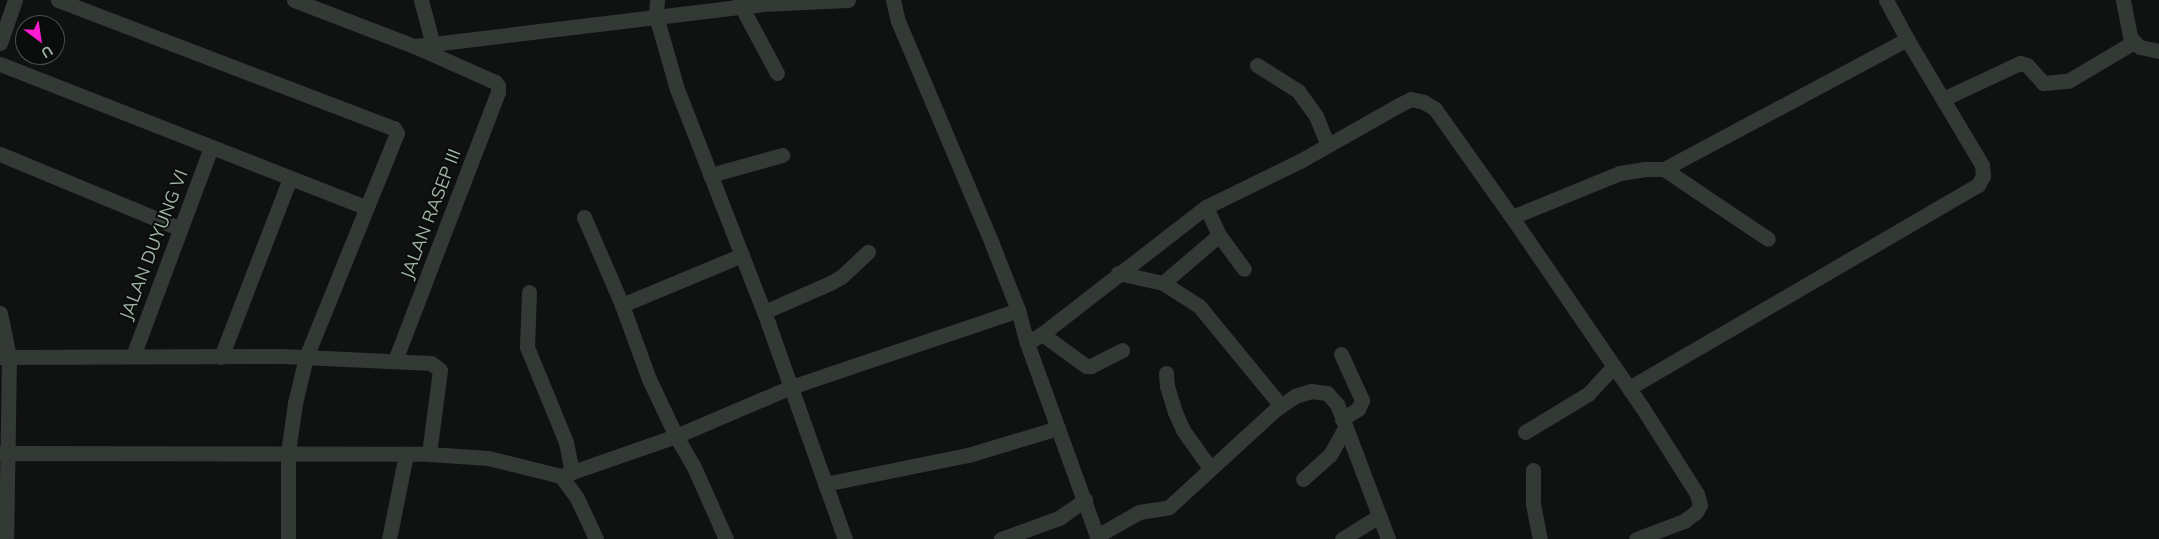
<!DOCTYPE html>
<style>
body{margin:0}
#map{position:relative;width:2159px;height:539px;overflow:hidden;background:#101211;font-family:Mulish,sans-serif}
div>[style]{position:absolute}
.minor>*{height:15px;margin:-7.5px;padding:0 7.5px;transform-origin:7.5px;border-radius:7.5px;background:#333a35}
span{translate:-50% -50%;white-space:nowrap;text-align:center;line-height:1.15;-webkit-text-stroke:4px #0b0d0c;paint-order:stroke}
.street-label{font-size:18px;color:#a0b4a5}
.north{position:absolute;left:15px;top:15px;width:50px;height:50px;box-sizing:border-box;background:#0b0d0c;border:1px solid #475049;border-radius:50%;rotate:149deg;font-size:14px;font-weight:700;line-height:20px;text-align:center;color:#a0b4a5}
.north::after{content:'';display:block;margin:auto;width:18px;height:22px;background:#fe1cd0;clip-path:polygon(50% 0,100% 100%,50% 72%,0 100%)}
</style>
<div id="map">
<div class="minor">
<i style="left:58px;top:0;width:360px;rotate:20.9deg"></i>
<i style="left:394px;top:128px;width:6px;rotate:59deg"></i>
<i style="left:397px;top:133px;width:242px;rotate:112.1deg"></i>
<i style="left:306px;top:357px;width:47px;rotate:103.4deg"></i>
<i style="left:295px;top:403px;width:50px;rotate:98deg"></i>
<i style="left:288px;top:453px;width:86px;rotate:90deg"></i>
<i style="left:294px;top:0;width:129px;rotate:21deg"></i>
<i style="left:414px;top:46px;width:89px;rotate:24deg"></i>
<i style="left:495px;top:82px;width:5px;rotate:53deg"></i>
<i style="left:498px;top:86px;width:6px;rotate:90deg"></i>
<i style="left:498px;top:92px;width:287px;rotate:111deg"></i>
<i style="left:421px;top:0;width:47px;rotate:75.1deg"></i>
<i style="left:657px;top:0;width:16px;rotate:94deg"></i>
<i style="left:656px;top:16px;width:76px;rotate:74deg"></i>
<i style="left:677px;top:89px;width:251px;rotate:68.7deg"></i>
<i style="left:768px;top:323px;width:229px;rotate:70.4deg"></i>
<i style="left:740px;top:0;width:6px;rotate:81deg"></i>
<i style="left:741px;top:6px;width:76px;rotate:61.8deg"></i>
<i style="left:893px;top:0;width:22px;rotate:77deg"></i>
<i style="left:898px;top:21px;width:242px;rotate:67.1deg"></i>
<i style="left:992px;top:244px;width:71px;rotate:68.5deg"></i>
<i style="left:1018px;top:310px;width:34px;rotate:75deg"></i>
<i style="left:1027px;top:343px;width:208px;rotate:70.1deg"></i>
<i style="left:2123px;top:0;width:37px;rotate:79deg"></i>
<i style="left:2130px;top:36px;width:7px;rotate:56deg"></i>
<i style="left:2134px;top:42px;width:8px;rotate:40deg"></i>
<i style="left:2140px;top:47px;width:19px;rotate:12deg"></i>
<i style="left:0;top:43px;width:46px;rotate:-70.8deg"></i>
<i style="left:416px;top:46px;width:348px;rotate:-6.9deg"></i>
<i style="left:761px;top:4px;width:87px;rotate:-2.6deg"></i>
<i style="left:0;top:64px;width:392px;rotate:21.4deg"></i>
<i style="left:1257px;top:65px;width:49px;rotate:32.4deg"></i>
<i style="left:1298px;top:91px;width:31px;rotate:54deg"></i>
<i style="left:1316px;top:116px;width:31px;rotate:68deg"></i>
<i style="left:1943px;top:99px;width:85px;rotate:-25.1deg"></i>
<i style="left:2020px;top:63px;width:7px;rotate:16deg"></i>
<i style="left:2027px;top:65px;width:24px;rotate:48deg"></i>
<i style="left:2043px;top:83px;width:25px;rotate:-5deg"></i>
<i style="left:2068px;top:81px;width:77px;rotate:-30.6deg"></i>
<i style="left:0;top:154px;width:194px;rotate:22.5deg"></i>
<i style="left:1664px;top:169px;width:276px;rotate:-28.1deg"></i>
<i style="left:1907px;top:39px;width:44px;rotate:-118.3deg"></i>
<i style="left:710px;top:175px;width:75px;rotate:-15.5deg"></i>
<i style="left:584px;top:217px;width:96px;rotate:66.6deg"></i>
<i style="left:622px;top:305px;width:79px;rotate:70deg"></i>
<i style="left:649px;top:379px;width:63px;rotate:64.7deg"></i>
<i style="left:676px;top:436px;width:34px;rotate:60deg"></i>
<i style="left:693px;top:465px;width:81px;rotate:66deg"></i>
<i style="left:1512px;top:217px;width:117px;rotate:-22.2deg"></i>
<i style="left:1620px;top:173px;width:24px;rotate:-9deg"></i>
<i style="left:1644px;top:169px;width:20px"></i>
<i style="left:1664px;top:169px;width:125px;rotate:33.9deg"></i>
<i style="left:1219px;top:235px;width:42px;rotate:53.7deg"></i>
<i style="left:1118px;top:273px;width:46px;rotate:12.5deg"></i>
<i style="left:1163px;top:283px;width:74px;rotate:-40.6deg"></i>
<i style="left:1219px;top:235px;width:31px;rotate:-115deg"></i>
<i style="left:1163px;top:283px;width:43px;rotate:32.6deg"></i>
<i style="left:1199px;top:306px;width:129px;rotate:50.6deg"></i>
<i style="left:529px;top:292px;width:55px;rotate:92.1deg"></i>
<i style="left:527px;top:347px;width:103px;rotate:67.7deg"></i>
<i style="left:566px;top:442px;width:31px;rotate:79deg"></i>
<i style="left:622px;top:305px;width:130px;rotate:-22.6deg"></i>
<i style="left:764px;top:312px;width:72px;rotate:-23.7deg"></i>
<i style="left:830px;top:283px;width:13px;rotate:-29deg"></i>
<i style="left:841px;top:277px;width:37px;rotate:-43deg"></i>
<i style="left:0;top:313px;width:45px;rotate:78.4deg"></i>
<i style="left:9px;top:357px;width:182px;rotate:90.9deg"></i>
<i style="left:1042px;top:334px;width:54px;rotate:36deg"></i>
<i style="left:1086px;top:366px;width:5px"></i>
<i style="left:1091px;top:366px;width:35px;rotate:-27deg"></i>
<i style="left:1027px;top:343px;width:17px;rotate:-31deg"></i>
<i style="left:1042px;top:334px;width:207px;rotate:-37.8deg"></i>
<i style="left:1206px;top:207px;width:105px;rotate:-26.1deg"></i>
<i style="left:1300px;top:161px;width:114px;rotate:-29.5deg"></i>
<i style="left:1399px;top:105px;width:13px;rotate:-27deg"></i>
<i style="left:1411px;top:99px;width:13px;rotate:13deg"></i>
<i style="left:1424px;top:102px;width:13px;rotate:32deg"></i>
<i style="left:1435px;top:109px;width:128px;rotate:54.6deg"></i>
<i style="left:1509px;top:213px;width:235px;rotate:55.6deg"></i>
<i style="left:1642px;top:407px;width:103px;rotate:57.7deg"></i>
<i style="left:1697px;top:494px;width:11px;rotate:75deg"></i>
<i style="left:1700px;top:505px;width:8px;rotate:120deg"></i>
<i style="left:1696px;top:512px;width:15px;rotate:143deg"></i>
<i style="left:1684px;top:521px;width:51px;rotate:159.4deg"></i>
<i style="left:1341px;top:354px;width:51px;rotate:65.5deg"></i>
<i style="left:1362px;top:400px;width:10px;rotate:114deg"></i>
<i style="left:1358px;top:409px;width:19px;rotate:148deg"></i>
<i style="left:133px;top:356px;width:223px;rotate:-69.5deg"></i>
<i style="left:0;top:357px;width:282px;rotate:-0.2deg"></i>
<i style="left:282px;top:356px;width:149px;rotate:2.7deg"></i>
<i style="left:431px;top:363px;width:11px;rotate:38deg"></i>
<i style="left:440px;top:370px;width:85px;rotate:97.5deg"></i>
<i style="left:221px;top:357px;width:192px;rotate:-68.9deg"></i>
<i style="left:1166px;top:373px;width:13px;rotate:86deg"></i>
<i style="left:1167px;top:386px;width:27px;rotate:73deg"></i>
<i style="left:1175px;top:412px;width:20px;rotate:66deg"></i>
<i style="left:1183px;top:430px;width:47px;rotate:54.6deg"></i>
<i style="left:1629px;top:388px;width:404px;rotate:-30.2deg"></i>
<i style="left:1978px;top:185px;width:10px;rotate:-61deg"></i>
<i style="left:1983px;top:176px;width:11px;rotate:-95deg"></i>
<i style="left:1982px;top:165px;width:147px;rotate:-120.8deg"></i>
<i style="left:1525px;top:432px;width:74px;rotate:-31.1deg"></i>
<i style="left:1588px;top:394px;width:38px;rotate:-47deg"></i>
<i style="left:0;top:453px;width:429px;rotate:0.1deg"></i>
<i style="left:429px;top:454px;width:59px;rotate:3.9deg"></i>
<i style="left:488px;top:458px;width:75px;rotate:13.9deg"></i>
<i style="left:561px;top:476px;width:27px;rotate:54deg"></i>
<i style="left:577px;top:498px;width:45px;rotate:65.1deg"></i>
<i style="left:1533px;top:470px;width:34px;rotate:90deg"></i>
<i style="left:1533px;top:504px;width:36px;rotate:79deg"></i>
<i style="left:561px;top:476px;width:122px;rotate:-19.2deg"></i>
<i style="left:676px;top:436px;width:125px;rotate:-23.1deg"></i>
<i style="left:791px;top:387px;width:240px;rotate:-18.7deg"></i>
<i style="left:1303px;top:479px;width:36px;rotate:-42deg"></i>
<i style="left:1330px;top:455px;width:31px;rotate:-61deg"></i>
<i style="left:825px;top:484px;width:146px;rotate:-11.5deg"></i>
<i style="left:968px;top:455px;width:94px;rotate:-16.7deg"></i>
<i style="left:1097px;top:536px;width:48px;rotate:-29.7deg"></i>
<i style="left:1139px;top:512px;width:30px;rotate:-9deg"></i>
<i style="left:1169px;top:507px;width:145px;rotate:-42.5deg"></i>
<i style="left:1276px;top:409px;width:23px;rotate:-34deg"></i>
<i style="left:1295px;top:396px;width:17px;rotate:-17deg"></i>
<i style="left:1311px;top:391px;width:16px;rotate:7deg"></i>
<i style="left:1327px;top:393px;width:15px;rotate:48deg"></i>
<i style="left:1337px;top:404px;width:144px;rotate:69.3deg"></i>
<i style="left:389px;top:539px;width:87px;rotate:-78.7deg"></i>
<i style="left:1001px;top:539px;width:62px;rotate:-19.9deg"></i>
<i style="left:1059px;top:518px;width:32px;rotate:-35deg"></i>
<i style="left:1342px;top:539px;width:44px;rotate:-31.9deg"></i>
</div>
<div class="street-label">
<span style="left:431px;top:214px;rotate:-69deg">JALAN RASEP III</span>
<span style="left:154px;top:245px;rotate:-69deg">JALAN DUYUNG VI</span>
</div>
<div class="north">U</div>
</div>
